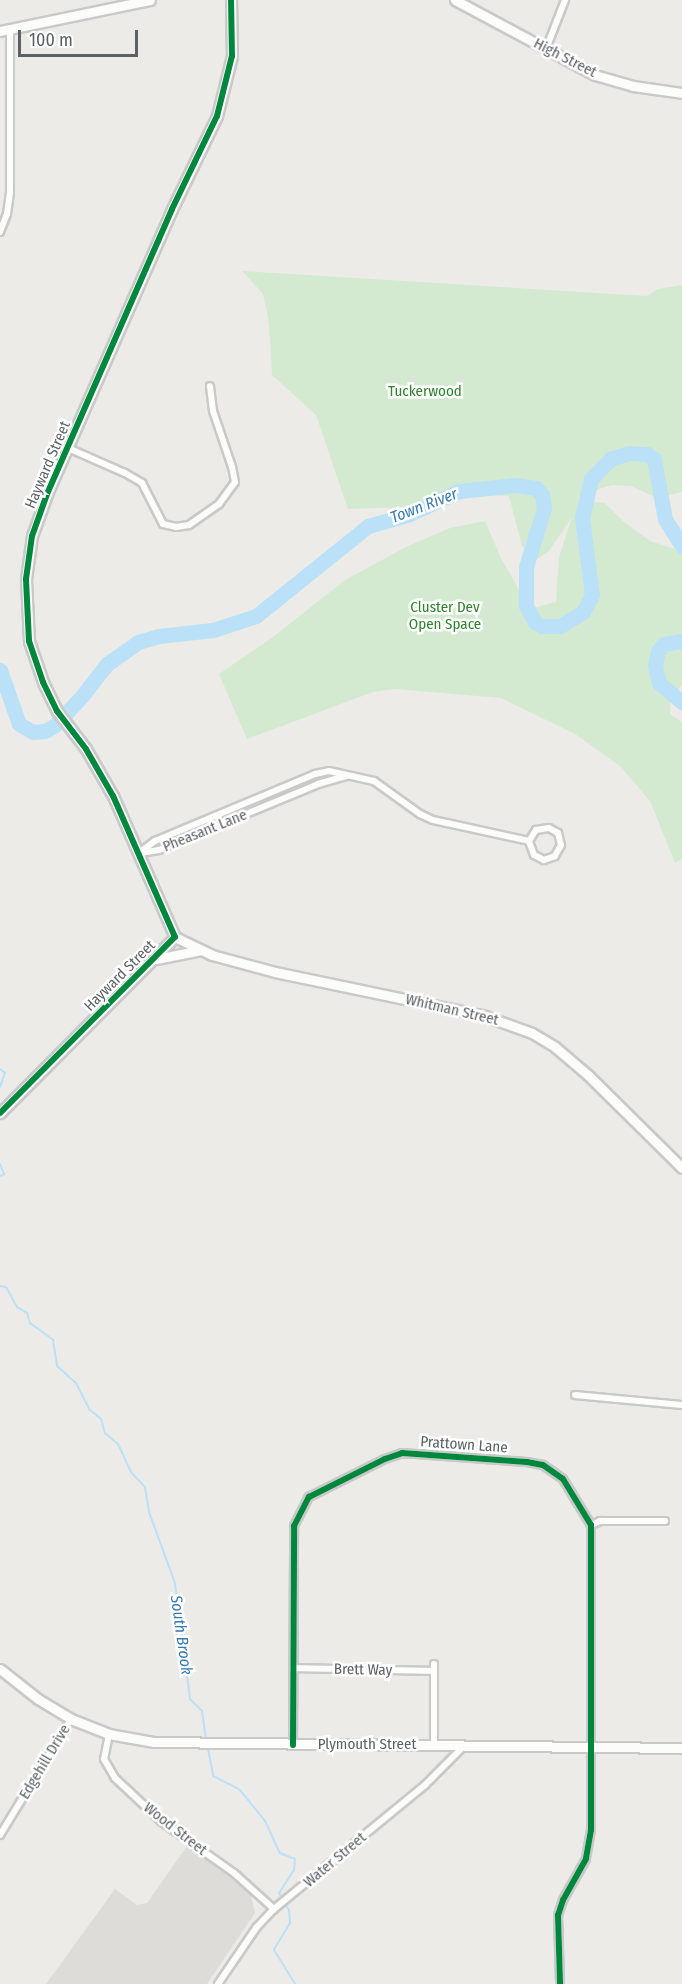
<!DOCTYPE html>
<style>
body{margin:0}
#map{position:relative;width:682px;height:1984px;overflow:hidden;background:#ecebe7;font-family:"Fira Sans Condensed",sans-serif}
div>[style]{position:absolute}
.industrial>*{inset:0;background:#dddcd8}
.green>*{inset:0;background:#d4ead0}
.stream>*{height:2px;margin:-1px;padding:0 1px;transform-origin:1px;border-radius:1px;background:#bae1f8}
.river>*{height:15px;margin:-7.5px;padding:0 7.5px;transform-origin:7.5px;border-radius:7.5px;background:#bae1f8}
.roads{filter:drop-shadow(2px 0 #c9c9c9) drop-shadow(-2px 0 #c9c9c9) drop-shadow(0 2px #c9c9c9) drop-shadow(0 -2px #c9c9c9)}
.street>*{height:6px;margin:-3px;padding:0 3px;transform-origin:3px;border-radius:3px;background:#fcfcfb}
.secondary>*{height:9px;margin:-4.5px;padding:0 4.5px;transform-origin:4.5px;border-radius:4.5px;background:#fcfcfb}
.cycleway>*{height:6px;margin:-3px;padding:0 3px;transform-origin:3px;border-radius:3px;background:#00873e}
span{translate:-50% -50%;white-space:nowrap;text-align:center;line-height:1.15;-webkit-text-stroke:5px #fff;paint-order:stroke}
.street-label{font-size:15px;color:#5c6165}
.park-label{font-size:15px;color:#30822e}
.water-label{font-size:16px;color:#377ab0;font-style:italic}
.scale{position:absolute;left:18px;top:30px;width:120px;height:27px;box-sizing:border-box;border:3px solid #5c6165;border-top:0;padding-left:8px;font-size:18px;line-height:21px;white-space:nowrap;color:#5c6165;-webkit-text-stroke:4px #fff;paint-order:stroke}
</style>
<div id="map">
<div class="industrial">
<i style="clip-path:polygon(187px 1846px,240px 1883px,251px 1895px,255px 1913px,207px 1984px,46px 1984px,115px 1889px,137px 1905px,147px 1903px)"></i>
</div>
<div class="green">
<i style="clip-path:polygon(242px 271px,647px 296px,658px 289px,682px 285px,682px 492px,657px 498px,631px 486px,612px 485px,589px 492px,582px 501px,605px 503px,624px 522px,650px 541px,682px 551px,682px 685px,670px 701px,670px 714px,682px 722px,682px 859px,675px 863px,650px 801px,620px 766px,575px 734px,501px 698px,395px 689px,373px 692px,247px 739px,219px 674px,273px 637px,345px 580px,408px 546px,450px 528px,485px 521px,501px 558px,530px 609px,556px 602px,559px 557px,572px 517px,549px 551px,537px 559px,522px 546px,509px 496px,471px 495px,409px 507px,348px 509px,316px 415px,272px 375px,269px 323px,263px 294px)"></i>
</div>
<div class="stream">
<i style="left:0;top:1069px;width:6px;rotate:39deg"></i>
<i style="left:5px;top:1073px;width:15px;rotate:110deg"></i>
<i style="left:0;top:1164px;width:11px;rotate:68deg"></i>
<i style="left:4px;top:1174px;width:4px;rotate:153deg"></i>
<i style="left:0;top:1286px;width:6px;rotate:9deg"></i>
<i style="left:6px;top:1287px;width:23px;rotate:61deg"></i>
<i style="left:17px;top:1307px;width:12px;rotate:31deg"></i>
<i style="left:27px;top:1313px;width:10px;rotate:73deg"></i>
<i style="left:30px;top:1323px;width:29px;rotate:36deg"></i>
<i style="left:53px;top:1340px;width:26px;rotate:81deg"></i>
<i style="left:57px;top:1366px;width:25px;rotate:42deg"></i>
<i style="left:76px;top:1383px;width:30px;rotate:63deg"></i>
<i style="left:90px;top:1410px;width:14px;rotate:39deg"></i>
<i style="left:101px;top:1419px;width:15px;rotate:74deg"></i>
<i style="left:105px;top:1433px;width:17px;rotate:40deg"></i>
<i style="left:118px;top:1444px;width:31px;rotate:65deg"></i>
<i style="left:131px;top:1472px;width:21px;rotate:47deg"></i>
<i style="left:145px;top:1487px;width:25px;rotate:81deg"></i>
<i style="left:149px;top:1512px;width:76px;rotate:69.9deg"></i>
<i style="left:175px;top:1583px;width:117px;rotate:82.6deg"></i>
<i style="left:190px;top:1699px;width:17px;rotate:45deg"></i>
<i style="left:202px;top:1711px;width:28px;rotate:82deg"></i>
<i style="left:207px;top:1744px;width:33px;rotate:79deg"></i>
<i style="left:213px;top:1776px;width:30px;rotate:27deg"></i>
<i style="left:240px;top:1790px;width:40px;rotate:51deg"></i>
<i style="left:265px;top:1821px;width:35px;rotate:65deg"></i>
<i style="left:280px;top:1853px;width:16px;rotate:22deg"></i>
<i style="left:295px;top:1859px;width:11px;rotate:95deg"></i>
<i style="left:294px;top:1870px;width:27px;rotate:123deg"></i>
<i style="left:279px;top:1893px;width:20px;rotate:60deg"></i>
<i style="left:289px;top:1910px;width:13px;rotate:86deg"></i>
<i style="left:290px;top:1923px;width:31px;rotate:121deg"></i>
<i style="left:274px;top:1950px;width:40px;rotate:58deg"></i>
</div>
<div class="river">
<i style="left:682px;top:641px;width:18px;rotate:171deg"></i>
<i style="left:664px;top:644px;width:9px;rotate:131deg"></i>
<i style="left:658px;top:651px;width:15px;rotate:101deg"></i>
<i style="left:655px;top:666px;width:17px;rotate:77deg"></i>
<i style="left:659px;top:683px;width:30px;rotate:40deg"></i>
<i style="left:0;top:670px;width:57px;rotate:70.6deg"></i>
<i style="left:19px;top:724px;width:16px;rotate:30deg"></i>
<i style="left:33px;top:732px;width:12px;rotate:-5deg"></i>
<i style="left:45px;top:731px;width:12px;rotate:-31deg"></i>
<i style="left:55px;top:725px;width:40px;rotate:-47deg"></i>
<i style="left:82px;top:696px;width:41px;rotate:-52deg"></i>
<i style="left:107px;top:664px;width:38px;rotate:-35deg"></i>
<i style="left:138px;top:642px;width:22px;rotate:-16deg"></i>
<i style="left:159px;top:636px;width:54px;rotate:-6.3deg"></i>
<i style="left:213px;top:630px;width:45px;rotate:-18deg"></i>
<i style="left:256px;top:616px;width:144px;rotate:-38.8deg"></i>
<i style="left:368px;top:526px;width:44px;rotate:-15.9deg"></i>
<i style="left:410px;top:514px;width:54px;rotate:-25.1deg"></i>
<i style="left:459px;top:491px;width:56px;rotate:-6.1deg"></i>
<i style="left:515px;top:485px;width:21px;rotate:8deg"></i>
<i style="left:536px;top:488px;width:9px;rotate:49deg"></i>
<i style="left:542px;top:495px;width:13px;rotate:81deg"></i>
<i style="left:544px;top:508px;width:62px;rotate:107deg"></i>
<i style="left:526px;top:567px;width:39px;rotate:90deg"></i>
<i style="left:526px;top:606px;width:18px;rotate:61deg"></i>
<i style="left:535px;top:622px;width:8px;rotate:30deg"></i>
<i style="left:542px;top:626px;width:18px"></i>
<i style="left:560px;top:626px;width:27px;rotate:-31deg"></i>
<i style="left:583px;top:612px;width:19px;rotate:-62deg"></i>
<i style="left:592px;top:595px;width:78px;rotate:-97.4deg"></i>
<i style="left:582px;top:518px;width:40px;rotate:-77deg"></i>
<i style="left:591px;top:479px;width:28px;rotate:-46deg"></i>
<i style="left:610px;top:459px;width:19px;rotate:-18deg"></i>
<i style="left:628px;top:453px;width:19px;rotate:3deg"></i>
<i style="left:647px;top:454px;width:9px;rotate:36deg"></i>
<i style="left:654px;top:459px;width:61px;rotate:79.6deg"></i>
<i style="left:665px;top:519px;width:32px;rotate:58deg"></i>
</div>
<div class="roads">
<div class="street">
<i style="left:546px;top:49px;width:53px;rotate:-68.8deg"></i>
<i style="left:0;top:232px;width:19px;rotate:-69deg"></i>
<i style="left:7px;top:214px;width:22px;rotate:-82deg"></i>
<i style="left:10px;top:192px;width:162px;rotate:-90deg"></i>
<i style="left:68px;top:448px;width:62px;rotate:23.7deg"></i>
<i style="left:125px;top:473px;width:20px;rotate:30deg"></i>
<i style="left:142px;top:483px;width:46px;rotate:62.9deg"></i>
<i style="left:163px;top:524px;width:13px;rotate:13deg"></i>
<i style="left:176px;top:527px;width:13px;rotate:-9deg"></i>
<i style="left:189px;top:525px;width:37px;rotate:-35deg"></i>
<i style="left:219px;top:504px;width:27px;rotate:-54deg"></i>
<i style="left:235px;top:482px;width:15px;rotate:-101deg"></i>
<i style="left:232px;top:467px;width:59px;rotate:-108.7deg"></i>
<i style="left:213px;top:411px;width:25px;rotate:-97deg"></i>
<i style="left:139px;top:853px;width:20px;rotate:-37deg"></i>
<i style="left:155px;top:841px;width:173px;rotate:-22.7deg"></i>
<i style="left:315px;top:774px;width:14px;rotate:-12deg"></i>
<i style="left:329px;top:771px;width:46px;rotate:12.5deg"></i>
<i style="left:374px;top:781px;width:57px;rotate:35.7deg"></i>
<i style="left:420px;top:814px;width:14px;rotate:25deg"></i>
<i style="left:433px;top:820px;width:98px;rotate:12.3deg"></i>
<i style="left:529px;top:841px;width:13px;rotate:-58deg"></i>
<i style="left:536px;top:830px;width:13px;rotate:-9deg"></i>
<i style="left:549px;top:828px;width:10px;rotate:29deg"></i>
<i style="left:558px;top:833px;width:12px;rotate:76deg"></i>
<i style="left:561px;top:845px;width:13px;rotate:119deg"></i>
<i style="left:555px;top:856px;width:12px;rotate:160deg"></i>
<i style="left:544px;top:860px;width:11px;rotate:-153deg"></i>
<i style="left:534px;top:855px;width:15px;rotate:-110deg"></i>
<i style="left:140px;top:853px;width:19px;rotate:-9deg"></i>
<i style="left:159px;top:850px;width:172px;rotate:-22.5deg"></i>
<i style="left:318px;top:784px;width:29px;rotate:-16deg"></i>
<i style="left:575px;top:1395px;width:107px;rotate:5.3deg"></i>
<i style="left:591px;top:1525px;width:10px;rotate:-24deg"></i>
<i style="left:600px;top:1521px;width:65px"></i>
<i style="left:434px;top:1664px;width:82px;rotate:90deg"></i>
<i style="left:293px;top:1668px;width:141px;rotate:1.2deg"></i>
<i style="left:109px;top:1734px;width:25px;rotate:101deg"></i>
<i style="left:104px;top:1759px;width:22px;rotate:60deg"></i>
<i style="left:115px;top:1778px;width:64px;rotate:43.1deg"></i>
<i style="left:162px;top:1822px;width:88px;rotate:35.3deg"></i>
<i style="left:234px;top:1873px;width:54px;rotate:42deg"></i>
<i style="left:293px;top:1745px;width:219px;rotate:-89.7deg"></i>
<i style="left:294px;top:1526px;width:33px;rotate:-63deg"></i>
<i style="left:309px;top:1497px;width:85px;rotate:-26.6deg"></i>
<i style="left:385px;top:1459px;width:18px;rotate:-19deg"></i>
<i style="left:402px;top:1453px;width:125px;rotate:4.1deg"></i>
<i style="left:527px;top:1462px;width:16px;rotate:11deg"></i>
<i style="left:543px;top:1465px;width:24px;rotate:35deg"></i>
<i style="left:563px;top:1479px;width:54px;rotate:58.7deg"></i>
<i style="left:591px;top:1525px;width:305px;rotate:90deg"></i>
<i style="left:591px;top:1830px;width:29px;rotate:100deg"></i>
<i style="left:586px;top:1859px;width:47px;rotate:119.3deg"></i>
<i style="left:563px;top:1900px;width:16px;rotate:108deg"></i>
<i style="left:558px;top:1915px;width:69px;rotate:88.3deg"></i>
<i style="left:0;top:1835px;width:136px;rotate:-58.5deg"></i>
<i style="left:218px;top:1984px;width:68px;rotate:-55.8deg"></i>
<i style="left:256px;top:1928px;width:26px;rotate:-47deg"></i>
<i style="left:274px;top:1909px;width:195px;rotate:-39.4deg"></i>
<i style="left:425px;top:1785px;width:55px;rotate:-45deg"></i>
</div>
<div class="secondary">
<i style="left:455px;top:0;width:159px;rotate:28.2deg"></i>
<i style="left:595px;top:75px;width:40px;rotate:16deg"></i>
<i style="left:633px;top:86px;width:49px;rotate:8.1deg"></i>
<i style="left:0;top:31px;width:153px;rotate:-11.7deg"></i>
<i style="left:175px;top:937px;width:41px;rotate:25.9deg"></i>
<i style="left:212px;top:955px;width:65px;rotate:15.1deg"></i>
<i style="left:275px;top:972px;width:215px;rotate:11.8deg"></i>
<i style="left:485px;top:1016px;width:50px;rotate:19.9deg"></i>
<i style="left:532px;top:1033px;width:27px;rotate:31deg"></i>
<i style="left:555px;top:1047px;width:43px;rotate:40.3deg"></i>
<i style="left:588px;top:1075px;width:132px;rotate:44.7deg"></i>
<i style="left:156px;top:959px;width:46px;rotate:-11.3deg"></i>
<i style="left:0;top:1113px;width:248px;rotate:-45.2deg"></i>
<i style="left:175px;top:937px;width:154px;rotate:-113.7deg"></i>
<i style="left:113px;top:796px;width:54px;rotate:-119.9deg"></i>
<i style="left:86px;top:749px;width:48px;rotate:-127.3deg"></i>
<i style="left:57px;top:711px;width:32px;rotate:-116deg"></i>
<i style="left:43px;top:682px;width:43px;rotate:-108.9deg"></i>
<i style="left:29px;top:641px;width:62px;rotate:-92.8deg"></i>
<i style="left:26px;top:579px;width:43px;rotate:-82.1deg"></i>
<i style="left:32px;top:536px;width:45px;rotate:-70.3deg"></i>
<i style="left:47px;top:494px;width:311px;rotate:-66.3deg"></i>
<i style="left:172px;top:209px;width:103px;rotate:-64.2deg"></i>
<i style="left:217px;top:116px;width:62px;rotate:-76deg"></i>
<i style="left:232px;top:56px;width:56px;rotate:-91deg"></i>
<i style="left:0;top:1669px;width:48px;rotate:38.3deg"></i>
<i style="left:38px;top:1699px;width:39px;rotate:31deg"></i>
<i style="left:71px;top:1719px;width:41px;rotate:21.5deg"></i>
<i style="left:109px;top:1734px;width:46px;rotate:10.1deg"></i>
<i style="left:154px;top:1742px;width:528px;rotate:0.65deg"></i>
</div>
</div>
<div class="cycleway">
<i style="left:0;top:1113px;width:248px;rotate:-45.2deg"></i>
<i style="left:175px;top:937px;width:154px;rotate:-113.7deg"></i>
<i style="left:113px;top:796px;width:54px;rotate:-119.9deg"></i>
<i style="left:86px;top:749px;width:48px;rotate:-127.3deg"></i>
<i style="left:57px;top:711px;width:32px;rotate:-116deg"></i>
<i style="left:43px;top:682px;width:43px;rotate:-108.9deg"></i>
<i style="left:29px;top:641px;width:62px;rotate:-92.8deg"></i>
<i style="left:26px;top:579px;width:43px;rotate:-82.1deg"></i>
<i style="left:32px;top:536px;width:45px;rotate:-70.3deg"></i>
<i style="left:47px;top:494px;width:311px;rotate:-66.3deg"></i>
<i style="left:172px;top:209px;width:103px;rotate:-64.2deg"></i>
<i style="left:217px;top:116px;width:62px;rotate:-76deg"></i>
<i style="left:232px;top:56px;width:56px;rotate:-91deg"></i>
<i style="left:293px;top:1745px;width:219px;rotate:-89.7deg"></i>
<i style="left:294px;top:1526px;width:33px;rotate:-63deg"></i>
<i style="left:309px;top:1497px;width:85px;rotate:-26.6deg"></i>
<i style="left:385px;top:1459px;width:18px;rotate:-19deg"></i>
<i style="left:402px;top:1453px;width:125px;rotate:4.1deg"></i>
<i style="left:527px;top:1462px;width:16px;rotate:11deg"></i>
<i style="left:543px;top:1465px;width:24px;rotate:35deg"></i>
<i style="left:563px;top:1479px;width:54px;rotate:58.7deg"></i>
<i style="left:591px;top:1525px;width:305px;rotate:90deg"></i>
<i style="left:591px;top:1830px;width:29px;rotate:100deg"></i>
<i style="left:586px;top:1859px;width:47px;rotate:119.3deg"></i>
<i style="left:563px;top:1900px;width:16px;rotate:108deg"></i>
<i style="left:558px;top:1915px;width:69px;rotate:88.3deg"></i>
</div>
<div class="street-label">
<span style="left:565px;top:58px;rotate:27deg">High Street</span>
<span style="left:48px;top:465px;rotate:-67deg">Hayward Street</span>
<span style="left:205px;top:831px;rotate:-22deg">Pheasant Lane</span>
<span style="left:120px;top:976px;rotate:-45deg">Hayward Street</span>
<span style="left:452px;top:1010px;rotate:13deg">Whitman Street</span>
<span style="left:464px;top:1445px;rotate:4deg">Prattown Lane</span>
<span style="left:363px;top:1670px;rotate:1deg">Brett Way</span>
<span style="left:367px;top:1745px">Plymouth Street</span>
<span style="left:45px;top:1762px;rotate:-59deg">Edgehill Drive</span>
<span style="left:175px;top:1829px;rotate:38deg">Wood Street</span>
<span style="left:335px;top:1860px;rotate:-40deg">Water Street</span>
</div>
<div class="park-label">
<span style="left:425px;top:392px">Tuckerwood</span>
<span style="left:445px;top:616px">Cluster Dev<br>Open Space</span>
</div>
<div class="water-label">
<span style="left:424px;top:506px;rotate:-21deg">Town River</span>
<span style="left:181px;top:1635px;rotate:82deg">South Brook</span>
</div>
<div class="scale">100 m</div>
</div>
